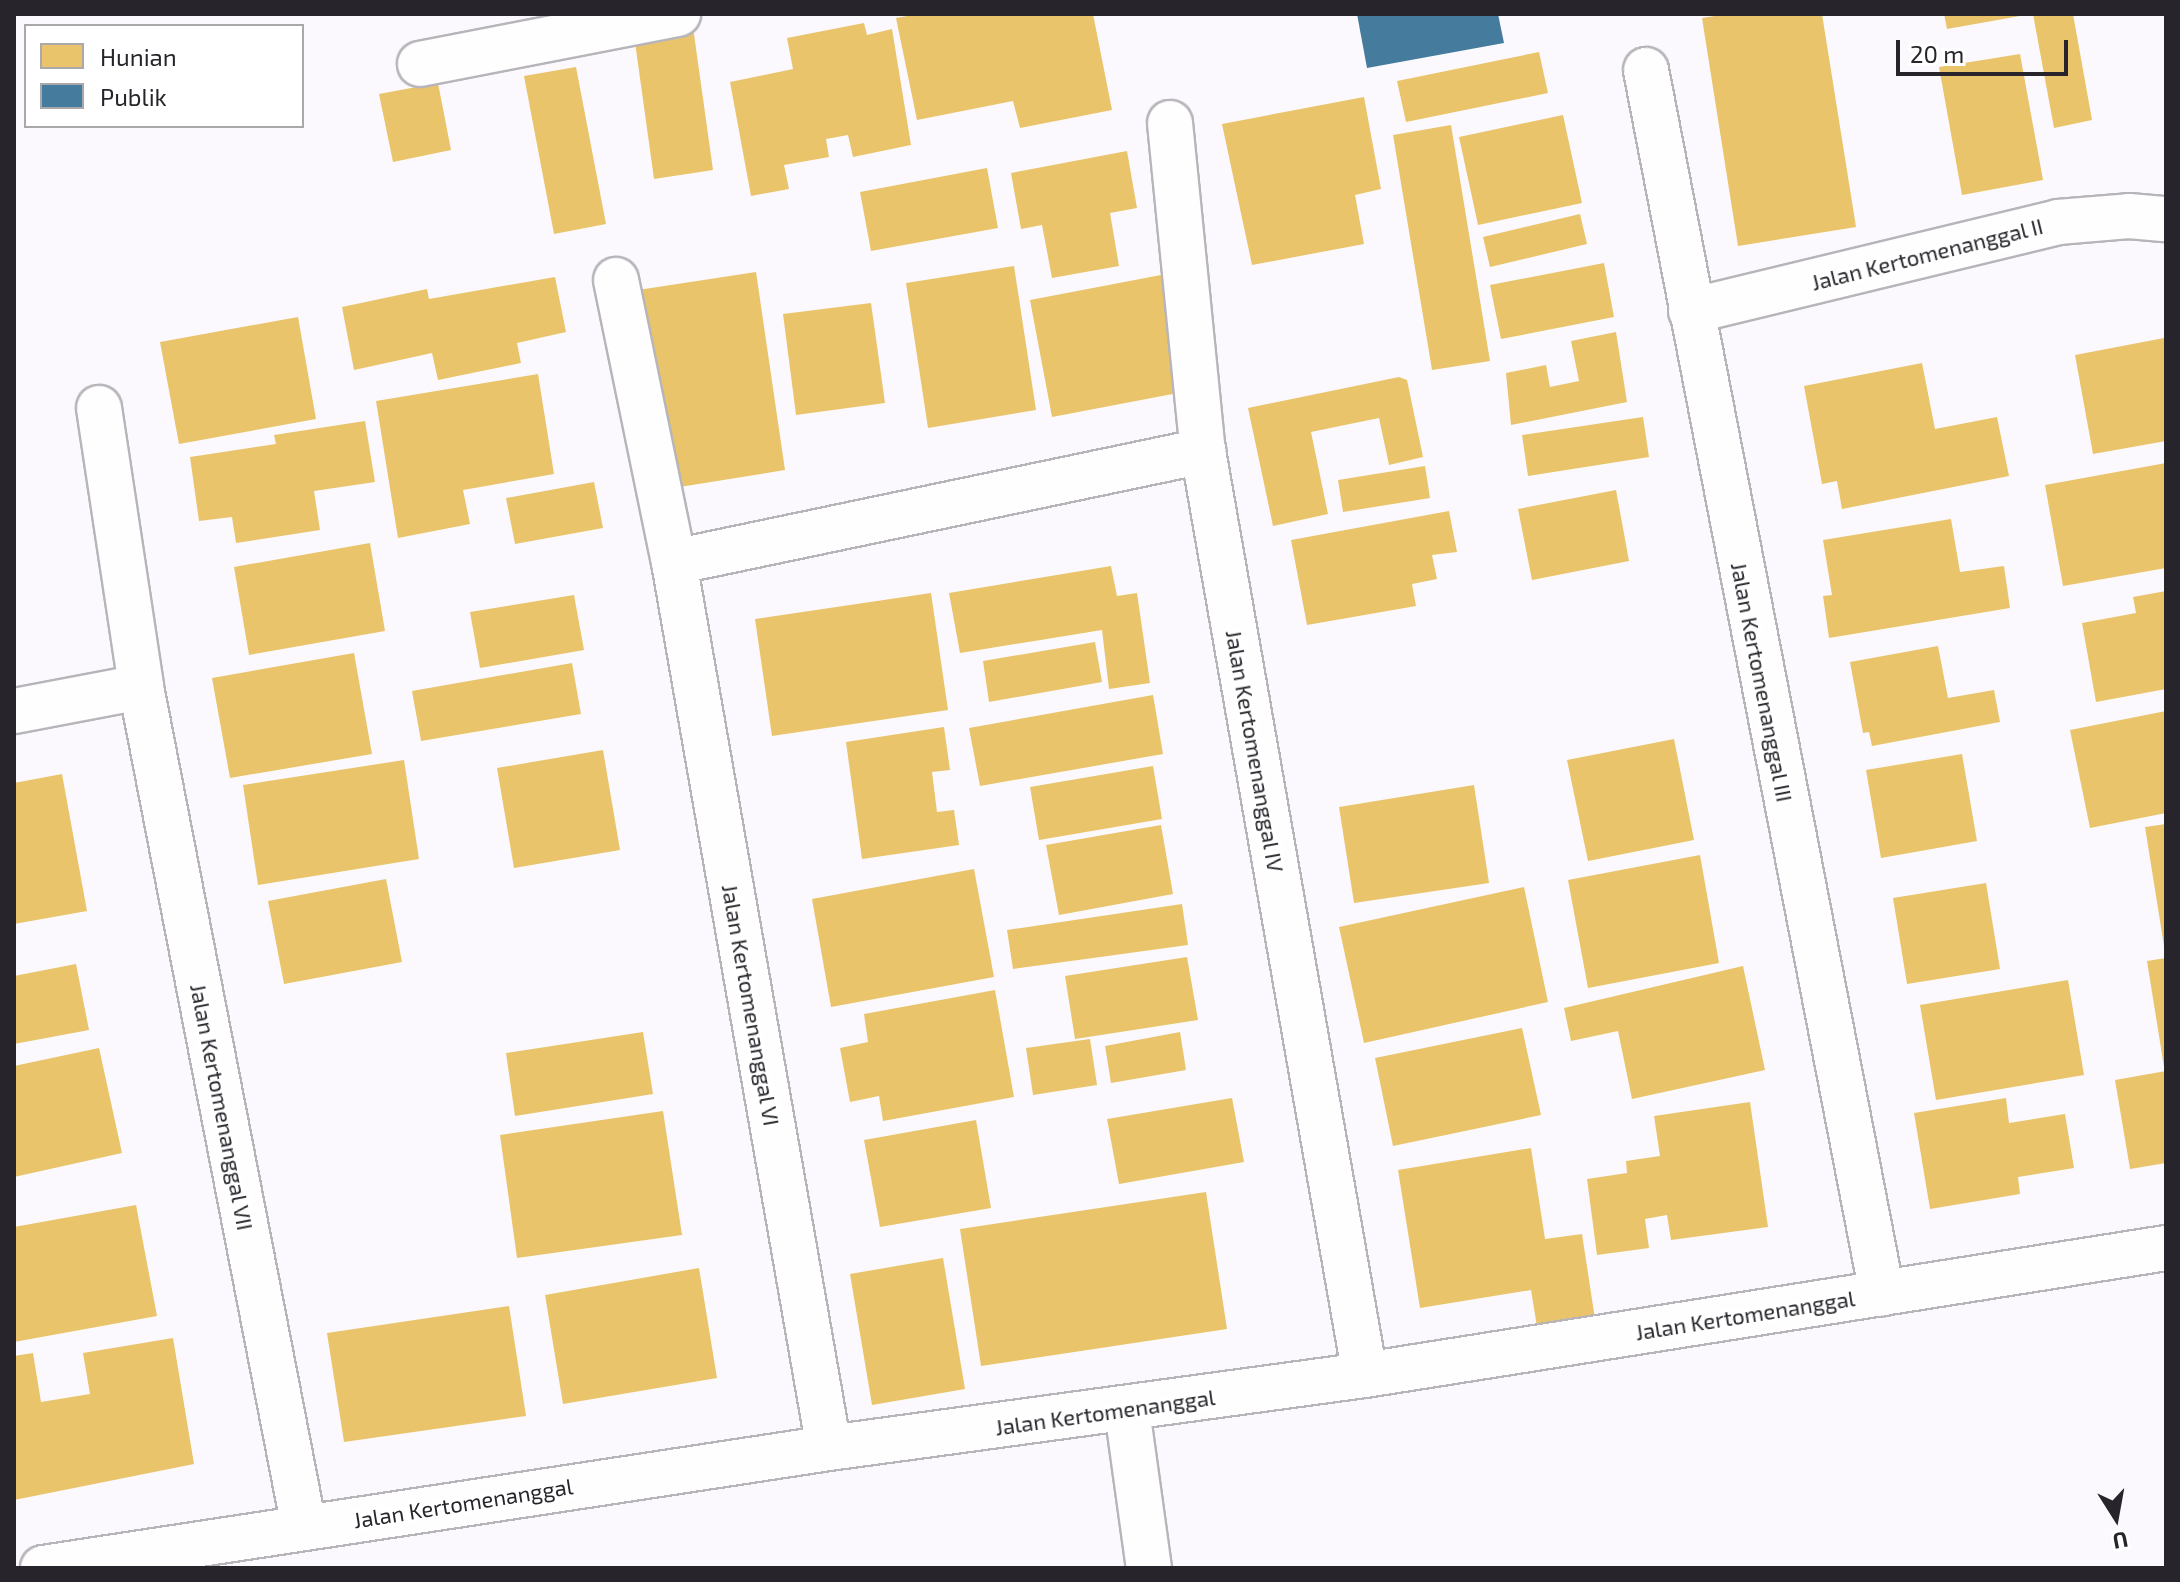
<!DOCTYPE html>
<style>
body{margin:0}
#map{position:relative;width:2180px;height:1582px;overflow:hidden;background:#fbf9fd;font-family:"Exo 2",sans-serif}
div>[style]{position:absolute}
.homes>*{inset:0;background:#e9c46a}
.public>*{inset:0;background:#457b9d}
.roads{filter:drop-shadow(2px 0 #b7b5ba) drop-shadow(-2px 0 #b7b5ba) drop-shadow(0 2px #b7b5ba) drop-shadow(0 -2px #b7b5ba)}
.street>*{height:44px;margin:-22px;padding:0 22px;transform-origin:22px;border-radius:22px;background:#fefeff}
span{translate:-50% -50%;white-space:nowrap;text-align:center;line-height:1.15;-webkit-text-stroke:8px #fff;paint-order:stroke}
.street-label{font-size:22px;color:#27252b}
.frame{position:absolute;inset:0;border:16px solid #27252b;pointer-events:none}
.legend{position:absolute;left:24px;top:24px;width:280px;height:104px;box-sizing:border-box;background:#fff;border:2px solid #a9a8aa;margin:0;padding:10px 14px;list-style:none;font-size:24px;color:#27252b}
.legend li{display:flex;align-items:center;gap:16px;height:40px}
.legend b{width:40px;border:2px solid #a9a8aa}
.north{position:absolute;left:2076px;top:1478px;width:80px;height:80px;-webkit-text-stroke:6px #fff;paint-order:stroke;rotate:169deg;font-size:22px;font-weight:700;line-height:32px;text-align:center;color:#27252b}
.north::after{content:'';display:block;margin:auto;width:28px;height:36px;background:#27252b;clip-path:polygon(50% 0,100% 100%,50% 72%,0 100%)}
.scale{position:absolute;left:1896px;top:40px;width:172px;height:36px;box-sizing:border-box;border:4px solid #27252b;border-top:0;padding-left:10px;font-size:24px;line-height:28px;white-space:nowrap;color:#27252b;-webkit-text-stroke:6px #fff;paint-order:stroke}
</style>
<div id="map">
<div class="homes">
<i style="clip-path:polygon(918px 14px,1093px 14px,1112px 110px,1020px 128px,1013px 101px,917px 120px,896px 18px)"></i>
<i style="clip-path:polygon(1728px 14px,1822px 14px,1856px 227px,1738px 246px,1702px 18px)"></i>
<i style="clip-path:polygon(1944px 14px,2019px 14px,2020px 16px,1947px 29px)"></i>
<i style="clip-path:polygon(2033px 14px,2073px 14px,2092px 120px,2054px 128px)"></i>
<i style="clip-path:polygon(864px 23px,867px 35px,892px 29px,911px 145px,853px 157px,848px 135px,826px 139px,829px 157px,784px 165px,789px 189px,751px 196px,730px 82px,793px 69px,787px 38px)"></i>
<i style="clip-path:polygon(693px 27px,713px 170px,654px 179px,634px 35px)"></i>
<i style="clip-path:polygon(1539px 52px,1548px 93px,1406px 122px,1397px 81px)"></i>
<i style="clip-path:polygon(2020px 54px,2043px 180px,1962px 195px,1939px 67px)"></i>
<i style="clip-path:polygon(576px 67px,606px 224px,554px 234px,524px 76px)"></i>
<i style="clip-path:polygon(438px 83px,451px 150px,393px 162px,379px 94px)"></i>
<i style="clip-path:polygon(1364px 97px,1381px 189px,1355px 195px,1364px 244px,1252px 265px,1222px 124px)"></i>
<i style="clip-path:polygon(1563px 115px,1582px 203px,1478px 225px,1459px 137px)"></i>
<i style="clip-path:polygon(1451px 125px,1490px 361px,1432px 370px,1393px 135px)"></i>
<i style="clip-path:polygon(1127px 151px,1137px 208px,1110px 213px,1119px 266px,1052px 278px,1042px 225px,1021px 229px,1011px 173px)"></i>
<i style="clip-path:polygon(987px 168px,998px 228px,871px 251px,860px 192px)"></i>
<i style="clip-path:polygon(1580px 214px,1587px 244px,1490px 267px,1483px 237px)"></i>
<i style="clip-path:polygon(1604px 263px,1614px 317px,1501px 339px,1490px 285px)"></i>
<i style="clip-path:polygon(1014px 266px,1036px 410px,928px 428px,906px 283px)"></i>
<i style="clip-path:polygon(756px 272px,785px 470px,667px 489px,638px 290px)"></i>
<i style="clip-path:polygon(1161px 275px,1183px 392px,1052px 417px,1030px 300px)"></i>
<i style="clip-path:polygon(555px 277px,566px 332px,517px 343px,521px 363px,438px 380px,432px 353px,354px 370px,342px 307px,427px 289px,429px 299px)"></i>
<i style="clip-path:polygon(871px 303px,885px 403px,796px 415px,783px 314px)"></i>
<i style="clip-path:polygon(298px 317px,316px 419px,179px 444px,160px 342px)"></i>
<i style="clip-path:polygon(1616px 332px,1627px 402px,1511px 425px,1506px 373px,1546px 365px,1550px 387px,1579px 381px,1571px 341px)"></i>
<i style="clip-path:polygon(2164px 338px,2166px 441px,2093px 454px,2075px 355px)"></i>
<i style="clip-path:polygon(1922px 363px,1935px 429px,1997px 417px,2009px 476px,1842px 509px,1837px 481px,1822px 484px,1804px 386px)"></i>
<i style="clip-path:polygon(538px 374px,554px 474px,463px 490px,470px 524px,398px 538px,376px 401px)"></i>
<i style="clip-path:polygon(1399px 377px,1407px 380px,1423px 457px,1389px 465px,1379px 418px,1311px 432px,1328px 514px,1273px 526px,1248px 408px)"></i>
<i style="clip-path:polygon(1643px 417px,1649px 457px,1528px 476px,1522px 435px)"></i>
<i style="clip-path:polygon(365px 421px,375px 482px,314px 491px,320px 530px,236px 543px,232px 517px,199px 521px,190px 457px,276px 444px,274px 435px)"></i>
<i style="clip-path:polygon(2166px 463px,2166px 568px,2063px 586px,2045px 485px)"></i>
<i style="clip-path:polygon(1425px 466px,1430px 498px,1343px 512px,1338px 480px)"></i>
<i style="clip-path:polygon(594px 482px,603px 528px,515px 544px,506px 498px)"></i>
<i style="clip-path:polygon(1616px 490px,1629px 561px,1532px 580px,1518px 509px)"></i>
<i style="clip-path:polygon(1449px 511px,1457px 552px,1432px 555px,1437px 579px,1412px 584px,1416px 606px,1307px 625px,1291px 540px)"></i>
<i style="clip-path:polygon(1951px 519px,1960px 572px,2004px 566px,2010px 608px,1829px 638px,1823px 596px,1832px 595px,1823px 540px)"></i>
<i style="clip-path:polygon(370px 543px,385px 631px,249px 655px,234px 567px)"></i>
<i style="clip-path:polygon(1111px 566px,1117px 596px,1137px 593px,1150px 683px,1109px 689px,1102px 630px,960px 653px,949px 593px)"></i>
<i style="clip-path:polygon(2166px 591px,2166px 689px,2096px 702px,2082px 623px,2136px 613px,2133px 597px)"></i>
<i style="clip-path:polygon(931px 593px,948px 710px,772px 736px,755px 619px)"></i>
<i style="clip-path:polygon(574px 595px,584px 650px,480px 668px,470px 612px)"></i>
<i style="clip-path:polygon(1095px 642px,1102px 682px,989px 702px,983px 661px)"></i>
<i style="clip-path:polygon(1938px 646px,1948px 698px,1994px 690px,2000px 722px,1872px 746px,1869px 732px,1863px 733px,1850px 662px)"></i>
<i style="clip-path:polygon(354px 653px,372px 754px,230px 778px,212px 678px)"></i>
<i style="clip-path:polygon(572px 663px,581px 714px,421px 741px,412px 691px)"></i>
<i style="clip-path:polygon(1153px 695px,1163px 754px,980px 786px,969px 728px)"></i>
<i style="clip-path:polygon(2166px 711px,2166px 813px,2090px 828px,2070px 730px)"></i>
<i style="clip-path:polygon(944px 727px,950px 770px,932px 772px,937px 812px,954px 810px,959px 845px,862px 859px,846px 742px)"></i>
<i style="clip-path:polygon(1674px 739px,1694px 840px,1588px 861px,1567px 760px)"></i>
<i style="clip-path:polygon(603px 750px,620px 850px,514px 868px,497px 768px)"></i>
<i style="clip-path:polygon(1962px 754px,1977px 841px,1881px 858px,1866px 770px)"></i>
<i style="clip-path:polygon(404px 760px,419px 859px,258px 885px,243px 785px)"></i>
<i style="clip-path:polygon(1153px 766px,1162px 819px,1039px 840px,1030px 787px)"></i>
<i style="clip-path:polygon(62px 774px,87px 911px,14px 924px,14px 783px)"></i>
<i style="clip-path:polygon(1474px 785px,1489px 883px,1354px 903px,1339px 807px)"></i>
<i style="clip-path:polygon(2166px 824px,2166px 946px,2164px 946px,2145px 827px)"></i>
<i style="clip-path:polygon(1161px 825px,1173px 894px,1059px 915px,1046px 845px)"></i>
<i style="clip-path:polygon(1700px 855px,1719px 963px,1588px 988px,1568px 880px)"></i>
<i style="clip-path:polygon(974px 869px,994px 977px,831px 1007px,812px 899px)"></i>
<i style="clip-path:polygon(386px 879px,402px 962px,284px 984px,268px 901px)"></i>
<i style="clip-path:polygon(1986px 883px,2000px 969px,1907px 984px,1893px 898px)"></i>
<i style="clip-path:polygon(1524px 887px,1548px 1002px,1364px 1043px,1339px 927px)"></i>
<i style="clip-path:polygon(1182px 904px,1188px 945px,1013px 969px,1007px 930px)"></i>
<i style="clip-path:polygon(1187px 957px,1198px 1020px,1075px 1039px,1065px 976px)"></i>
<i style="clip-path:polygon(2166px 958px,2166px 1067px,2164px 1067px,2147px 961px)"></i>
<i style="clip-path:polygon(76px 964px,89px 1030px,14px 1044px,14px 976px)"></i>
<i style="clip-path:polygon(1743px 966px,1765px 1070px,1632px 1099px,1618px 1031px,1571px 1041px,1564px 1008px)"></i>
<i style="clip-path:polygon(2068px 980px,2084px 1075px,1936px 1100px,1920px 1005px)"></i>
<i style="clip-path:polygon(995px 990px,1014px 1097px,883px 1121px,879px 1096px,850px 1102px,840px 1048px,868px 1042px,864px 1014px)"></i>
<i style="clip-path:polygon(1522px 1028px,1541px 1115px,1393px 1146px,1375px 1058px)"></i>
<i style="clip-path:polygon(643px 1032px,653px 1094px,515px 1116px,506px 1053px)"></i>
<i style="clip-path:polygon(1180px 1032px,1186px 1070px,1111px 1083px,1105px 1046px)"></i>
<i style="clip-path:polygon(1090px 1039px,1097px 1085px,1033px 1095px,1026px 1048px)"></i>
<i style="clip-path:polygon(99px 1048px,122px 1153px,14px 1177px,14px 1066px)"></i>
<i style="clip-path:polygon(2166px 1071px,2166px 1163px,2130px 1169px,2115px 1080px)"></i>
<i style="clip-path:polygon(1232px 1098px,1244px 1162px,1119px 1184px,1107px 1119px)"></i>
<i style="clip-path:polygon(2006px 1098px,2009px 1123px,2065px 1114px,2074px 1168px,2018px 1177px,2020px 1194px,1930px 1209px,1914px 1113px)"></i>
<i style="clip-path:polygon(1750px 1102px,1768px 1227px,1671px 1240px,1667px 1215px,1645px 1219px,1649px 1248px,1597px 1255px,1587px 1179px,1627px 1173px,1626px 1161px,1660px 1156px,1654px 1116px)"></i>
<i style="clip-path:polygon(663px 1111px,682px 1235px,517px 1258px,500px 1135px)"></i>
<i style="clip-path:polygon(976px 1120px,991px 1208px,880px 1227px,864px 1140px)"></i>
<i style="clip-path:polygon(1531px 1148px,1545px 1239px,1582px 1234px,1595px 1319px,1537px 1327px,1531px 1290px,1420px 1308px,1398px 1170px)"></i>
<i style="clip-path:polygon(1206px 1192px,1227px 1329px,981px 1366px,960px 1229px)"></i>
<i style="clip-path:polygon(136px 1205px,157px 1316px,14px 1342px,14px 1227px)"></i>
<i style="clip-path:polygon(943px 1258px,965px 1389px,872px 1405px,850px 1274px)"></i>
<i style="clip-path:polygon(699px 1268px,717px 1378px,563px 1404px,545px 1295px)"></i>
<i style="clip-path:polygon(509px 1306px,526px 1416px,344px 1442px,327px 1333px)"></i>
<i style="clip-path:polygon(173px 1338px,194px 1464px,14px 1500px,14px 1356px,33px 1353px,41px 1402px,90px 1394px,83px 1353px)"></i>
</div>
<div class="public">
<i style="clip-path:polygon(1357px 14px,1498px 14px,1504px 43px,1367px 68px)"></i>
</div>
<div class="roads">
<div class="street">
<i style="left:420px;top:64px;width:263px;rotate:-11deg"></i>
<i style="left:1646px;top:70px;width:1246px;rotate:79.08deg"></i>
<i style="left:1170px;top:123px;width:330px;rotate:84.3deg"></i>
<i style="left:1203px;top:451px;width:938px;rotate:80.06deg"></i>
<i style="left:616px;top:280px;width:288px;rotate:78.4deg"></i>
<i style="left:674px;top:562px;width:899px;rotate:80.08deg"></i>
<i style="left:1691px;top:311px;width:378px;rotate:-13.6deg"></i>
<i style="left:2058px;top:222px;width:71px;rotate:-4.8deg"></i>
<i style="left:2129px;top:216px;width:37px;rotate:5deg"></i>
<i style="left:99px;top:408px;width:282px;rotate:81.4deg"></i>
<i style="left:141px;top:687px;width:856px;rotate:79.02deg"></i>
<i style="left:674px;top:562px;width:541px;rotate:-11.85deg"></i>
<i style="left:14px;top:711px;width:129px;rotate:-10.7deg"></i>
<i style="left:1127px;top:1410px;width:160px;rotate:82.1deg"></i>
<i style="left:43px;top:1568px;width:795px;rotate:-8.68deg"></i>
<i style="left:829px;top:1448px;width:541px;rotate:-7.76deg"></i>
<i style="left:1365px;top:1375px;width:811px;rotate:-9.01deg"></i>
</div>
</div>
<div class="street-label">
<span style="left:1927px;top:254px;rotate:-14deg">Jalan Kertomenanggal II</span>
<span style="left:1762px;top:682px;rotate:79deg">Jalan Kertomenanggal III</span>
<span style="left:1255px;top:751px;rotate:80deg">Jalan Kertomenanggal IV</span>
<span style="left:751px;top:1005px;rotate:80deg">Jalan Kertomenanggal VI</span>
<span style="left:222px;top:1107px;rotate:79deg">Jalan Kertomenanggal VII</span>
<span style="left:1745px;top:1315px;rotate:-9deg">Jalan Kertomenanggal</span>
<span style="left:1105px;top:1412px;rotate:-8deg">Jalan Kertomenanggal</span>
<span style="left:463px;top:1503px;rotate:-9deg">Jalan Kertomenanggal</span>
</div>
<div class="frame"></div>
<ul class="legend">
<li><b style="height:22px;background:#e9c46a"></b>Hunian</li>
<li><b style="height:22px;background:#457b9d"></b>Publik</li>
</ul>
<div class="north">U</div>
<div class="scale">20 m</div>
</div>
